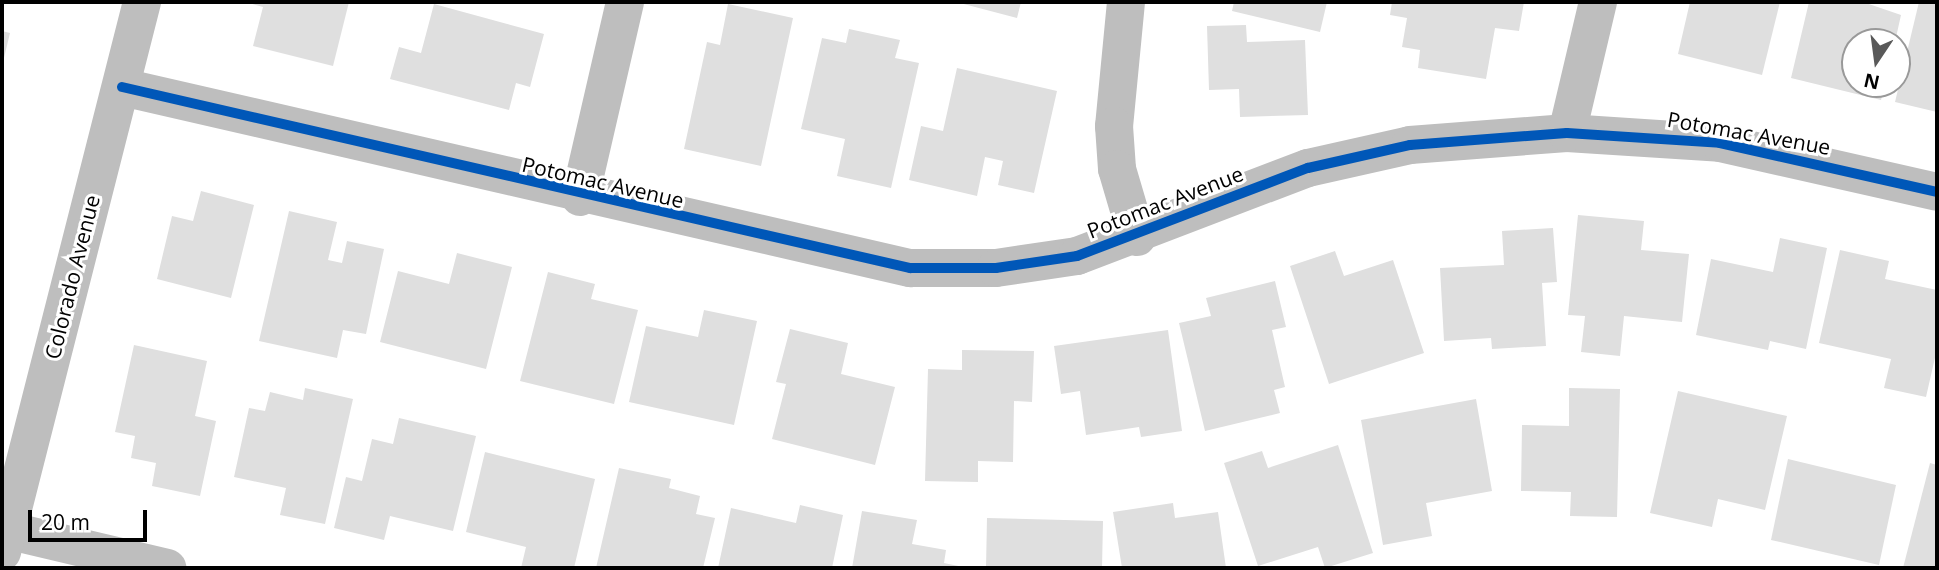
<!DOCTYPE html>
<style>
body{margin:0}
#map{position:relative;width:1939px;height:570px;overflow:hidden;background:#fff;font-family:"Open Sans",sans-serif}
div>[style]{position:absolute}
.building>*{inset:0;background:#dfdfdf}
.minor>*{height:38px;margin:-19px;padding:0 19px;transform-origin:19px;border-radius:19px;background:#bebebe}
.cycleway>*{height:10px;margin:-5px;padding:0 5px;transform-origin:5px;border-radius:5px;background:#0057b8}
span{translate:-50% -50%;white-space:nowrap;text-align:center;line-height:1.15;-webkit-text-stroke:6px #fff;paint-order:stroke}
.street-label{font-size:21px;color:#000}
.frame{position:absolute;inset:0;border:4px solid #000;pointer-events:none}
.north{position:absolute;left:1841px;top:28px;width:70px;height:70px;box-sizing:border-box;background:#fff;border:2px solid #999;border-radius:50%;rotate:193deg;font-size:19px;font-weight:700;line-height:28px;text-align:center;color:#000}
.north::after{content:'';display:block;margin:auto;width:24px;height:32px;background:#595959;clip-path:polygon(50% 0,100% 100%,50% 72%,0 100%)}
.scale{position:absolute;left:28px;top:510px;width:119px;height:32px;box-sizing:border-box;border:4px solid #000;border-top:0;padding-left:9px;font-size:21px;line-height:24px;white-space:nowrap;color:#000;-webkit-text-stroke:5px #fff;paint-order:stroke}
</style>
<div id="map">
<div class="building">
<i style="clip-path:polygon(245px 2px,349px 2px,333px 66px,253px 46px,263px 7px)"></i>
<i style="clip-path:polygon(956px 2px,1021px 2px,1017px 18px)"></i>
<i style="clip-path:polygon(1234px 2px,1327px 2px,1320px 32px,1232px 11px)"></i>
<i style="clip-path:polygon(1392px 2px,1524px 2px,1519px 31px,1495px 28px,1486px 79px,1418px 68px,1420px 50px,1402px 47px,1407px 18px,1390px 15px)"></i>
<i style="clip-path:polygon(1690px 2px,1780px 2px,1762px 75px,1678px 54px)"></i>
<i style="clip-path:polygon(1809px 2px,1863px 2px,1901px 15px,1895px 42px,1855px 42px,1855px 84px,1885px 84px,1881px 100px,1791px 78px)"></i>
<i style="clip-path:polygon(1919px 2px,1937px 2px,1937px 112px,1895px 102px)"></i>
<i style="clip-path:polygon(434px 4px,544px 34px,530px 87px,516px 83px,509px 110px,390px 79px,399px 47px,421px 53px)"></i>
<i style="clip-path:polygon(728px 4px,793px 18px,761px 166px,684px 149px,707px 42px,720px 45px)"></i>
<i style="clip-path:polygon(1246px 25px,1247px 42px,1305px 40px,1308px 115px,1240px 117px,1239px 89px,1209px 90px,1207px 26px)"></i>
<i style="clip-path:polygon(849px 29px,900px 40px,895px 58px,919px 63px,891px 188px,837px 176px,845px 139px,801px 129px,822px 38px,846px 43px)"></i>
<i style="clip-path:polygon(2px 31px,10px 33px,3px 62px,2px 62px)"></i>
<i style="clip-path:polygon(957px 68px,1057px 91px,1034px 193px,998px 185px,1003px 161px,985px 157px,977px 196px,909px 180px,921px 126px,943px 131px)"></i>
<i style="clip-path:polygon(201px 191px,254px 205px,231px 298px,157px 279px,172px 216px,193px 221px)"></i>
<i style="clip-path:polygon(289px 211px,337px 222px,328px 260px,342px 263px,347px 241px,384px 249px,366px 334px,343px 330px,337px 358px,259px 341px)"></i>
<i style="clip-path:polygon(1578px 215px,1644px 221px,1641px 250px,1689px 254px,1682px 322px,1624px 316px,1620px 356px,1581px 352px,1585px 316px,1568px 315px)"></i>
<i style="clip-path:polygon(1553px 228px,1557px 282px,1542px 283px,1546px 346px,1492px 349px,1491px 338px,1444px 341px,1440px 268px,1504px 265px,1502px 231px)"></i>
<i style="clip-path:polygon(1780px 238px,1827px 248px,1806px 349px,1770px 341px,1768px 350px,1696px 335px,1711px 259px,1773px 272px)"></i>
<i style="clip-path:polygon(1840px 250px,1889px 261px,1885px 279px,1937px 290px,1937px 349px,1926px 397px,1884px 388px,1891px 359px,1819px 343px)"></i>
<i style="clip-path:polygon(1335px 251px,1344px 276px,1393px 260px,1424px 353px,1329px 384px,1290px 266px)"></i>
<i style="clip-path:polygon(457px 253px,512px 267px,486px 369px,380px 342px,398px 271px,449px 284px)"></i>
<i style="clip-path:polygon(548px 272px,595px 284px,591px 299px,638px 310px,614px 404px,520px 381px)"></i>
<i style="clip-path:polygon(1275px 281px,1286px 327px,1272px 330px,1285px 387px,1274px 390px,1280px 413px,1205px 431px,1179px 323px,1211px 316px,1206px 298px)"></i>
<i style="clip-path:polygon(704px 310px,757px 321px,734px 425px,629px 402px,646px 326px,698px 337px)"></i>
<i style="clip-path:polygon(790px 329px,848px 343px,841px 374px,895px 387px,875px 465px,772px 439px,786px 384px,776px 382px)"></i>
<i style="clip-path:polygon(1168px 330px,1182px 431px,1141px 437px,1139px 427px,1086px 435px,1080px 391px,1061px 394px,1054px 346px)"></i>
<i style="clip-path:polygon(134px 345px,207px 361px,195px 416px,216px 421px,200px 496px,152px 486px,156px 463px,131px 458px,135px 436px,115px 432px)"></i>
<i style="clip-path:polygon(962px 350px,1034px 351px,1032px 402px,1014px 401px,1013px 462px,978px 461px,978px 482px,925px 481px,928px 369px,962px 370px)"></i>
<i style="clip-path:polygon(305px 388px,353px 399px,325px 524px,280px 515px,286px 488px,234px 477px,249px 408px,265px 411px,270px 392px,303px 400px)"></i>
<i style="clip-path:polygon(1569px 388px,1620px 389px,1617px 517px,1570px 516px,1571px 492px,1521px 491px,1522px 425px,1569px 426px)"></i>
<i style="clip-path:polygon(1678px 391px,1787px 416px,1765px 510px,1718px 499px,1712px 527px,1650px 513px)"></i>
<i style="clip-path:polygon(1476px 399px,1492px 491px,1426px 503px,1432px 536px,1383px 545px,1361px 420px)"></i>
<i style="clip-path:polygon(399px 418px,476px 436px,453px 531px,390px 516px,384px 540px,334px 528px,346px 477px,362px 481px,372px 439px,393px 444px)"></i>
<i style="clip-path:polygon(1338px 445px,1373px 553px,1325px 568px,1318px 547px,1258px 566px,1224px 463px,1262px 451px,1268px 468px)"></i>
<i style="clip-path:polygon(485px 452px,595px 479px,574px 568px,521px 568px,526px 547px,466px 532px)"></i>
<i style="clip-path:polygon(1788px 459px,1896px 485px,1879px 565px,1771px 540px)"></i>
<i style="clip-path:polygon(1930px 463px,1937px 465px,1937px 568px,1903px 568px)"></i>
<i style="clip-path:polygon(619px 468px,671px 479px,669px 488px,700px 496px,696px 514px,715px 518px,703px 568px,596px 568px)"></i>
<i style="clip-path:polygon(1173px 503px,1175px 518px,1218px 512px,1226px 568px,1122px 568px,1113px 512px)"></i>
<i style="clip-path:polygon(800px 505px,843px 515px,832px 568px,718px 568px,731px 508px,796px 523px)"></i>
<i style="clip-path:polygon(862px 511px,917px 520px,912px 544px,946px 550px,944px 563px,968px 568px,852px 568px)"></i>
<i style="clip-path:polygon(987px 518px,1103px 521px,1102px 568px,986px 568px)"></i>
</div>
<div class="minor">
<i style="left:1126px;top:2px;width:125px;rotate:95.5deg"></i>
<i style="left:1114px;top:126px;width:43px;rotate:86deg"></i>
<i style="left:1117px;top:169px;width:71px;rotate:73.6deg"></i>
<i style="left:122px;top:87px;width:809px;rotate:12.94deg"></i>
<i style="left:910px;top:268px;width:86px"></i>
<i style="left:996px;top:268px;width:82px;rotate:-8.4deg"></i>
<i style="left:1077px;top:256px;width:247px;rotate:-20.9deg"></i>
<i style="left:1308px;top:168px;width:105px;rotate:-12.7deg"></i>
<i style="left:1410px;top:145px;width:157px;rotate:-4.4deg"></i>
<i style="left:1567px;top:133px;width:153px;rotate:3.7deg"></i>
<i style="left:1720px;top:143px;width:222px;rotate:12.7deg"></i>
<i style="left:1567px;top:133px;width:135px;rotate:-76.7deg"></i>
<i style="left:580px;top:197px;width:200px;rotate:-77deg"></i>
<i style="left:2px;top:529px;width:170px;rotate:13.3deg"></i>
<i style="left:2px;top:552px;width:568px;rotate:-75.72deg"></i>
</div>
<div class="cycleway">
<i style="left:122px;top:87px;width:809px;rotate:12.94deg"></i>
<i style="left:910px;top:268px;width:86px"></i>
<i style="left:996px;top:268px;width:82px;rotate:-8.4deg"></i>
<i style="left:1077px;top:256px;width:247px;rotate:-20.9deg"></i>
<i style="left:1308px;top:168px;width:105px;rotate:-12.7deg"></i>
<i style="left:1410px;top:145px;width:157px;rotate:-4.4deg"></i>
<i style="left:1567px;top:133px;width:153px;rotate:3.7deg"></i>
<i style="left:1720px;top:143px;width:222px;rotate:12.7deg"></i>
</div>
<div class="street-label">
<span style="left:1749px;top:133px;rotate:10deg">Potomac Avenue</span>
<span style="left:603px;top:182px;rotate:13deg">Potomac Avenue</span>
<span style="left:1165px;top:202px;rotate:-21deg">Potomac Avenue</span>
<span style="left:72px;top:277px;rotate:-76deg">Colorado Avenue</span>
</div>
<div class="frame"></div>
<div class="north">N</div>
<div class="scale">20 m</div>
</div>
